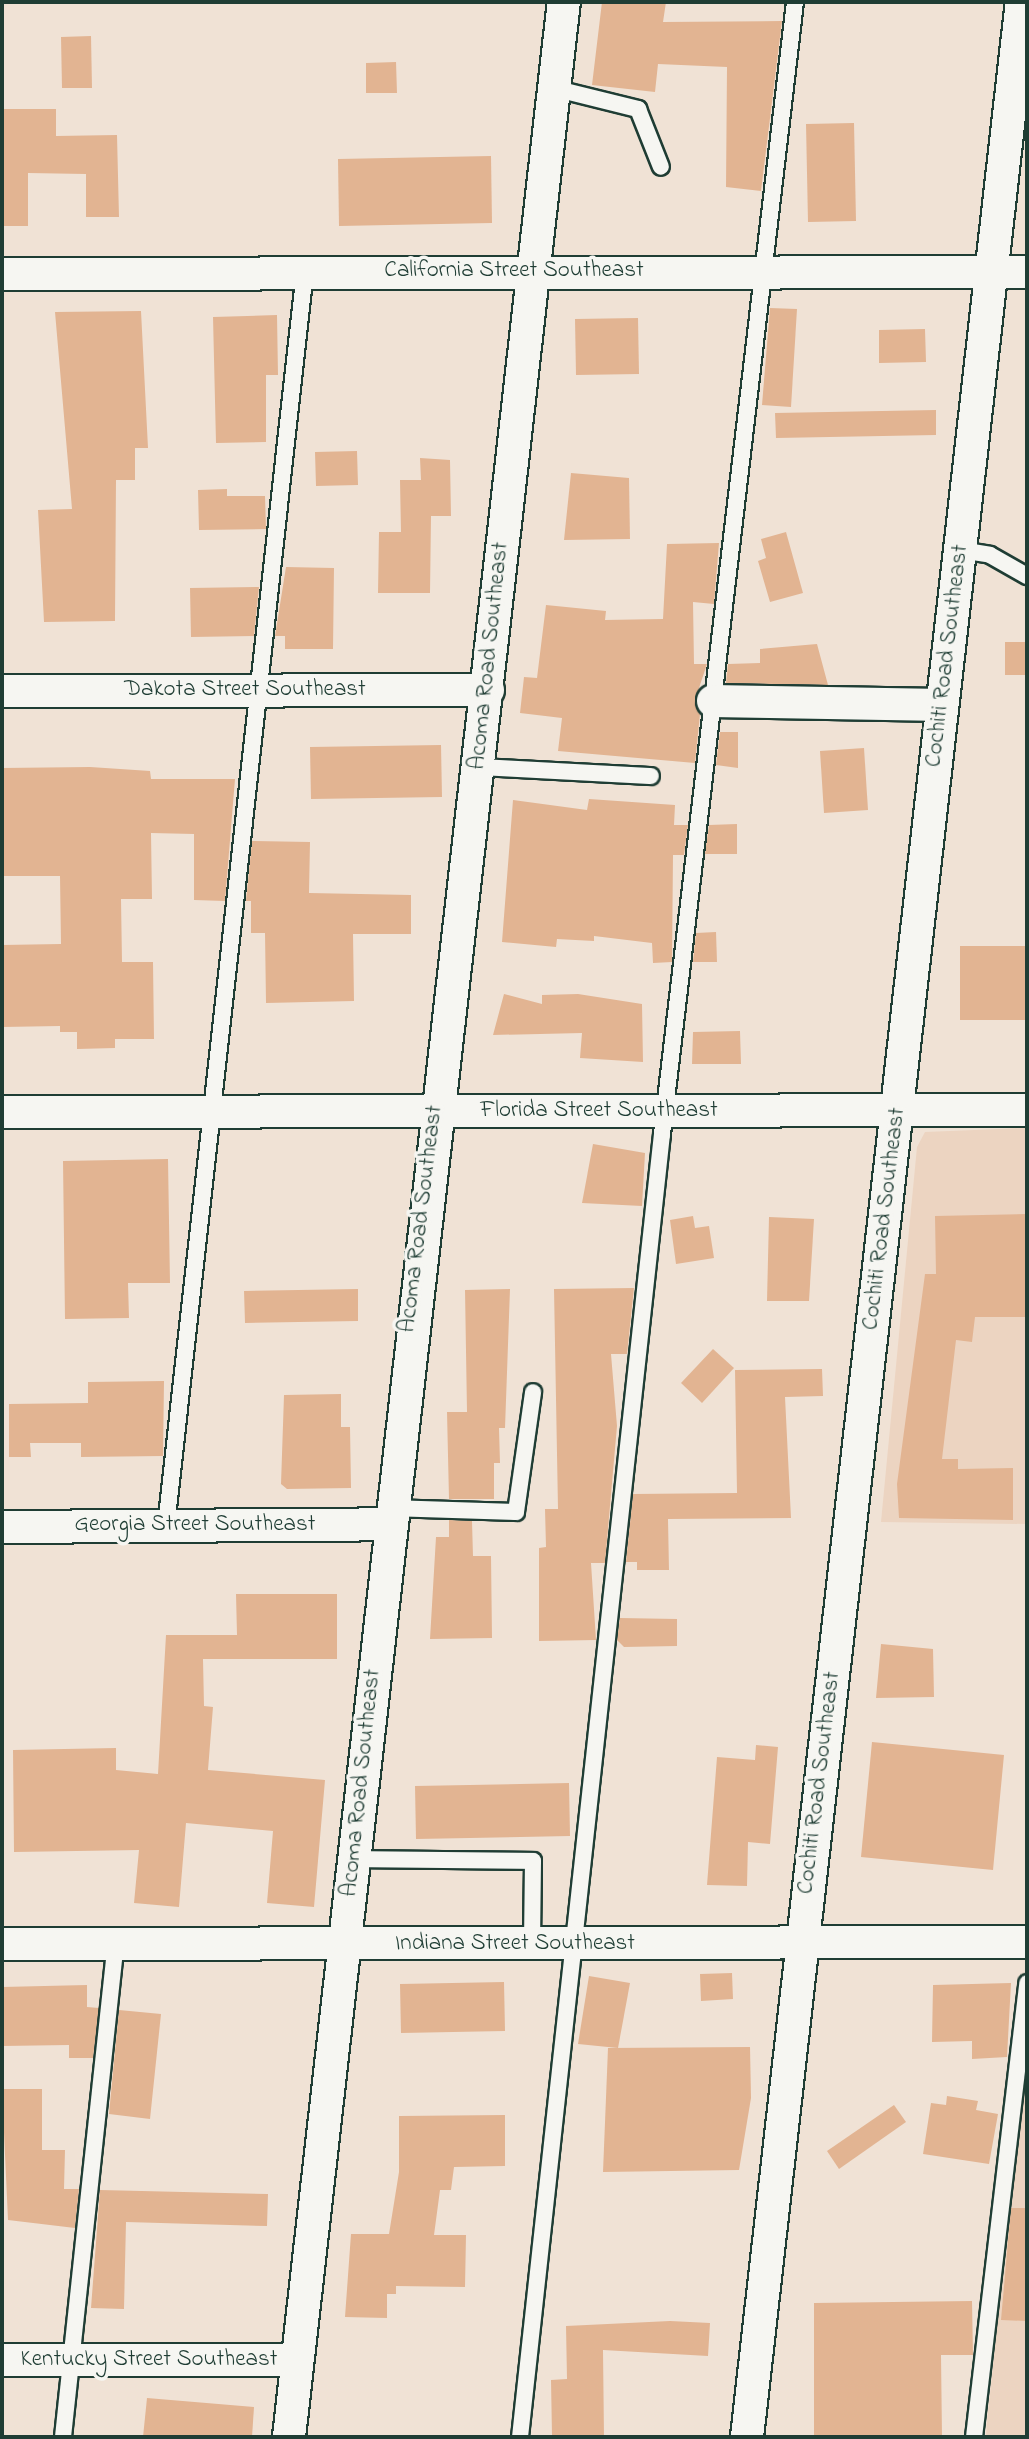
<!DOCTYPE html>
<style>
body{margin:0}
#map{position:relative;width:1029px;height:2439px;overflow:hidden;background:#f0e2d5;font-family:"Indie Flower",sans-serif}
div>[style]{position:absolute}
.built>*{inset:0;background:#ecd4c1}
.building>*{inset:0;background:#e2b492}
.roads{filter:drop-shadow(2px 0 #1f3d34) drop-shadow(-2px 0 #1f3d34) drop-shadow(0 2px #1f3d34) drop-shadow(0 -2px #1f3d34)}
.lane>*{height:16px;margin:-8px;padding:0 8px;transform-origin:8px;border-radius:8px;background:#f6f6f2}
.street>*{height:32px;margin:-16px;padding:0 16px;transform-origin:16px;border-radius:16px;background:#f6f6f2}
span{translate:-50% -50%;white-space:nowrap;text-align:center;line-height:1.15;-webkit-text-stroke:7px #f6f6f2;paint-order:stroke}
.street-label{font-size:23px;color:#1f3d34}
.frame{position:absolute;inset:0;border:4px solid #1f3d34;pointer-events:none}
</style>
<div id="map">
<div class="built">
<i style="clip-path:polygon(1027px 1128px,1027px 1524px,881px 1522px,917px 1147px,925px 1132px)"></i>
<i style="clip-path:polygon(1027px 2048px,1027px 2437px,986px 2437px,987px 2422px)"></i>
</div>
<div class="building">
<i style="clip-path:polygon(602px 2px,666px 2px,663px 22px,782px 21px,761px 191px,726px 187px,727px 67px,658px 64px,655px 92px,592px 85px)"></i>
<i style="clip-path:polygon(91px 36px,92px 88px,62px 88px,61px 37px)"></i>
<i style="clip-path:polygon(396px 62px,397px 93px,366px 93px,366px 63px)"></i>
<i style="clip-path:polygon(2px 109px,56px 109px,56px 136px,117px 135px,119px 217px,86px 217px,86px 174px,28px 173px,28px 226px,2px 226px)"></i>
<i style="clip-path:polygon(854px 123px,856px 221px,808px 222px,806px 124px)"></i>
<i style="clip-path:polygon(491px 156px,492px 223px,339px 226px,338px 159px)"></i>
<i style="clip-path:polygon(770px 308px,797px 309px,791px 407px,762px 405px)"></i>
<i style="clip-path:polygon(141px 311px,148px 448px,135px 448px,135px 480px,116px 480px,115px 621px,44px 622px,38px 510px,72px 509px,55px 312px)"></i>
<i style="clip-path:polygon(277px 315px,278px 375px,266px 375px,266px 442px,216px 443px,213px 317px)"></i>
<i style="clip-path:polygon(638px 318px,639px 374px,576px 375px,575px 319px)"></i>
<i style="clip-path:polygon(925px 329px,926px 362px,879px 363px,879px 330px)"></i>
<i style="clip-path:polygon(936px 410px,936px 435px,776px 438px,775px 413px)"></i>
<i style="clip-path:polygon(357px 451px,358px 485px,316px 486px,315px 452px)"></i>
<i style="clip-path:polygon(420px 458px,450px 460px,451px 516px,431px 516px,430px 593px,378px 593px,379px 532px,401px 532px,400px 480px,421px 480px)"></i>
<i style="clip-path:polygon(571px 473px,629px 478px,630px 539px,564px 540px)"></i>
<i style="clip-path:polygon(227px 489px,227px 496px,265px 496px,266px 529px,199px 530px,198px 490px)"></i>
<i style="clip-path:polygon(786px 532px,803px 593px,770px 602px,758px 561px,766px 558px,761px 539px)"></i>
<i style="clip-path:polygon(719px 543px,714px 604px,693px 602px,694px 664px,707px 664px,695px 700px,700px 714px,695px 763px,558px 751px,562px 718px,520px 713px,524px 677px,537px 678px,546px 605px,606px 611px,605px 620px,663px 619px,667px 544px)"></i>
<i style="clip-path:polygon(286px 567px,334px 568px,333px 649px,285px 649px,285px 636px,275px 636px)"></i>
<i style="clip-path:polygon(259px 587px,254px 636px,191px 637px,190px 588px)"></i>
<i style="clip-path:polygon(1005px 642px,1027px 642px,1027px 675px,1005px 675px)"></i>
<i style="clip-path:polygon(817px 644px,828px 685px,726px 683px,728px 664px,760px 663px,760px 649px)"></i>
<i style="clip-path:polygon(720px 732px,738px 732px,738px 768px,716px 765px)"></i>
<i style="clip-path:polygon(441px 745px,442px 797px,311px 799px,310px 747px)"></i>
<i style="clip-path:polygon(864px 748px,868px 810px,824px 813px,820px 751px)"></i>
<i style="clip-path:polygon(90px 767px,150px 771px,151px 779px,235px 779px,225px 901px,194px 900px,194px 834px,151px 833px,152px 899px,121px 899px,122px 962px,153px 962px,154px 1039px,115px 1039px,115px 1048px,77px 1049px,77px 1032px,60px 1032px,60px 1026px,2px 1027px,2px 945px,61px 944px,60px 876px,2px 876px,2px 768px)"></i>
<i style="clip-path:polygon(589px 799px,675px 805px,674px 825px,688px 825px,684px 855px,673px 855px,672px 962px,653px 963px,652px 943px,594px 936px,594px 941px,557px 939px,556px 947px,502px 942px,513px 800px,587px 810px)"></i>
<i style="clip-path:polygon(737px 824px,737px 854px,705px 854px,709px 825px)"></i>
<i style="clip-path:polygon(252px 841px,310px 842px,309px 893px,411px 895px,411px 934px,353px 934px,354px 1001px,266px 1003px,265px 933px,251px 933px,251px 901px,246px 901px)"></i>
<i style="clip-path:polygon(716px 932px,717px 962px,693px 962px,696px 933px)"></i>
<i style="clip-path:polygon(960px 946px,1027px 946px,1027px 1020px,960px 1020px)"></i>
<i style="clip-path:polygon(504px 994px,542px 1004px,542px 995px,578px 994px,642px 1004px,643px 1062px,580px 1058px,582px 1033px,493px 1035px)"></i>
<i style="clip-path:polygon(740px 1031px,741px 1064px,692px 1064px,693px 1032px)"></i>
<i style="clip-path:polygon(593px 1144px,645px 1153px,642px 1206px,582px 1203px)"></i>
<i style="clip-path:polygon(168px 1159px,170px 1283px,128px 1283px,129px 1318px,65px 1319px,63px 1161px)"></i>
<i style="clip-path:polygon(1027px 1214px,1027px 1317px,975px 1317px,972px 1342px,956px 1340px,942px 1459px,958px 1459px,958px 1469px,1013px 1468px,1013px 1520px,899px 1518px,897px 1484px,925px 1274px,936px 1274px,935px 1216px)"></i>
<i style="clip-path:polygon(693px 1216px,695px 1228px,709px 1226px,714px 1258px,676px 1264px,670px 1220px)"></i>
<i style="clip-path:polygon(769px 1217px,814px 1219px,809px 1301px,767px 1301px)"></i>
<i style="clip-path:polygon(634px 1288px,627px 1354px,611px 1354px,617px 1426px,605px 1563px,591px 1563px,596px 1640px,539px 1641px,539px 1548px,546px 1547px,545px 1509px,558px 1509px,554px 1289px)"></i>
<i style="clip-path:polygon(358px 1289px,358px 1321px,245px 1323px,244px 1291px)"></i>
<i style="clip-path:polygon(510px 1289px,505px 1428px,499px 1428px,500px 1463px,494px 1463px,494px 1499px,449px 1499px,447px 1412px,467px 1412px,465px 1290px)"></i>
<i style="clip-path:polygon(713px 1349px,734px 1368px,702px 1403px,681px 1383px)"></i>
<i style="clip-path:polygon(822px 1369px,823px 1396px,785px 1397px,791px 1518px,668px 1519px,669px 1570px,637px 1570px,637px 1562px,626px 1562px,633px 1494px,737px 1493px,735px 1370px)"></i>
<i style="clip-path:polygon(164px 1381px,163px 1456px,81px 1457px,81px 1443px,30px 1443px,31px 1457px,9px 1457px,9px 1404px,88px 1403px,88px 1382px)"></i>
<i style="clip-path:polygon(341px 1394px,341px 1427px,350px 1427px,351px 1488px,287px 1489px,281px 1484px,284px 1395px)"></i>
<i style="clip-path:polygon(449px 1520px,472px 1521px,473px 1556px,491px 1556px,492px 1638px,430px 1639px,436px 1537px,449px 1537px)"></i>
<i style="clip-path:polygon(236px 1594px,337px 1594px,337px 1659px,203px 1659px,204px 1706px,213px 1707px,208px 1770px,325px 1780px,314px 1907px,267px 1903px,273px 1831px,186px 1823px,179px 1907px,134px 1903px,139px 1850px,14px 1852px,13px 1750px,116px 1748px,116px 1770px,158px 1774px,166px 1635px,237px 1635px)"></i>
<i style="clip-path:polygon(620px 1618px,677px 1619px,677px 1646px,624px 1647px,617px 1640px)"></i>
<i style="clip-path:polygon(881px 1644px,933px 1649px,934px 1697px,876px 1698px)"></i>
<i style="clip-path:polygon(872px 1742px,1004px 1755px,993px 1870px,861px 1857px)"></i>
<i style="clip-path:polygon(756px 1745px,778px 1747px,770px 1844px,748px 1842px,747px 1886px,707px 1885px,717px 1757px,755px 1760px)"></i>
<i style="clip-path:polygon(569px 1783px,570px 1836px,416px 1839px,415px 1786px)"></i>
<i style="clip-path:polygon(732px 1973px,733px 1999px,701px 2001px,700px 1974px)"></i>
<i style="clip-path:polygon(589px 1976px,630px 1983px,618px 2048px,578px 2044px)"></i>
<i style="clip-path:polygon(504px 1982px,505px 2031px,401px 2033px,400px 1984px)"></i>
<i style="clip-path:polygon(1011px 1983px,1007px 2057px,972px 2059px,972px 2041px,932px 2042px,933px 1985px)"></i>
<i style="clip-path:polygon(87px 1985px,87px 2007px,99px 2008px,93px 2058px,69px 2058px,69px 2045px,2px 2046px,2px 1987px)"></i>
<i style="clip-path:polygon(119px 2010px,161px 2014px,150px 2119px,109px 2114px)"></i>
<i style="clip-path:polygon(750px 2047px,751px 2098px,739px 2170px,603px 2172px,608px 2048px)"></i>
<i style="clip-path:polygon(2px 2089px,42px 2089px,42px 2150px,65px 2150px,64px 2189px,79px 2189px,75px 2228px,8px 2220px)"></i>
<i style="clip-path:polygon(947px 2096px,978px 2101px,976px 2110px,998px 2114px,989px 2164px,923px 2154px,931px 2103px,946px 2105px)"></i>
<i style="clip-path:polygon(894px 2105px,906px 2122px,839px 2169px,827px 2151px)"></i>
<i style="clip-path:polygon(505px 2115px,505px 2166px,454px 2167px,451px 2190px,440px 2190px,434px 2235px,466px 2235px,465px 2287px,396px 2286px,396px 2294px,387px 2294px,387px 2318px,345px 2317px,351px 2234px,389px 2234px,399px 2172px,399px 2116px)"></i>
<i style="clip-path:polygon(100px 2190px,268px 2194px,267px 2226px,126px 2222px,124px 2309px,91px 2308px)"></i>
<i style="clip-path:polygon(1011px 2208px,1027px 2208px,1027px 2321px,1001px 2320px)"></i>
<i style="clip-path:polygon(972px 2301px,973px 2355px,941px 2355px,942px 2437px,814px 2437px,814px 2303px)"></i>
<i style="clip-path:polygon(670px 2321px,710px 2323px,708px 2356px,603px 2350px,604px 2437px,552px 2436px,551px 2380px,567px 2379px,566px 2326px)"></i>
<i style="clip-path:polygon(147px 2398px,254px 2407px,252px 2437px,143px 2437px)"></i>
</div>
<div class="roads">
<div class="lane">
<i style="left:553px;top:88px;width:88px;rotate:13.9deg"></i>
<i style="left:638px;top:109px;width:62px;rotate:68.4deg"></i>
<i style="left:960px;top:550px;width:30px;rotate:9deg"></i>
<i style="left:990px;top:555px;width:43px;rotate:29.6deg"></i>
<i style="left:479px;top:767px;width:172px;rotate:3deg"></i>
<i style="left:389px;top:1508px;width:127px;rotate:1.8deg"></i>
<i style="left:516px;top:1512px;width:121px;rotate:-81.9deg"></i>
<i style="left:166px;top:1526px;width:1263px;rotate:-83.68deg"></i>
<i style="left:354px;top:1859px;width:179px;rotate:0.6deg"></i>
<i style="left:533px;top:1861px;width:82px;rotate:90.7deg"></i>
<i style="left:63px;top:2437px;width:496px;rotate:-83.9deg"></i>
<i style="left:520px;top:2437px;width:1311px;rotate:-83.78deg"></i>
<i style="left:662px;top:1134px;width:1140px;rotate:-83.3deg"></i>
<i style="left:974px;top:2437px;width:457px;rotate:-83.3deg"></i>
</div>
<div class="street">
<i style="left:2px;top:274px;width:1025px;rotate:-0.11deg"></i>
<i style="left:2px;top:691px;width:486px;rotate:-0.1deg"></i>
<i style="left:713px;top:701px;width:229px;rotate:1deg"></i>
<i style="left:2px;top:1112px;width:1025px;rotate:-0.11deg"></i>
<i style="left:2px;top:1527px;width:386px;rotate:-0.4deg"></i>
<i style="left:2px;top:1944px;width:1025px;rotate:-0.11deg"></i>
<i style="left:2px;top:2360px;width:295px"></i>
<i style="left:289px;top:2437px;width:2450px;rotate:-83.56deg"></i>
<i style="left:747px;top:2437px;width:2450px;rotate:-83.56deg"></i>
</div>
</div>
<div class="street-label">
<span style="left:514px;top:271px">California Street Southeast</span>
<span style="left:490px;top:656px;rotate:-84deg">Acoma Road Southeast</span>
<span style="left:948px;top:656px;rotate:-83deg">Cochiti Road Southeast</span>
<span style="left:245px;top:690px">Dakota Street Southeast</span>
<span style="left:599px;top:1111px">Florida Street Southeast</span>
<span style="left:422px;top:1219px;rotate:-83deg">Acoma Road Southeast</span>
<span style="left:885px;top:1219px;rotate:-83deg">Cochiti Road Southeast</span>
<span style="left:195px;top:1525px">Georgia Street Southeast</span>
<span style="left:362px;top:1783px;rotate:-84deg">Acoma Road Southeast</span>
<span style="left:820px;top:1783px;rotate:-83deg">Cochiti Road Southeast</span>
<span style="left:515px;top:1944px">Indiana Street Southeast</span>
<span style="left:149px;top:2360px">Kentucky Street Southeast</span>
</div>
<div class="frame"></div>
</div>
